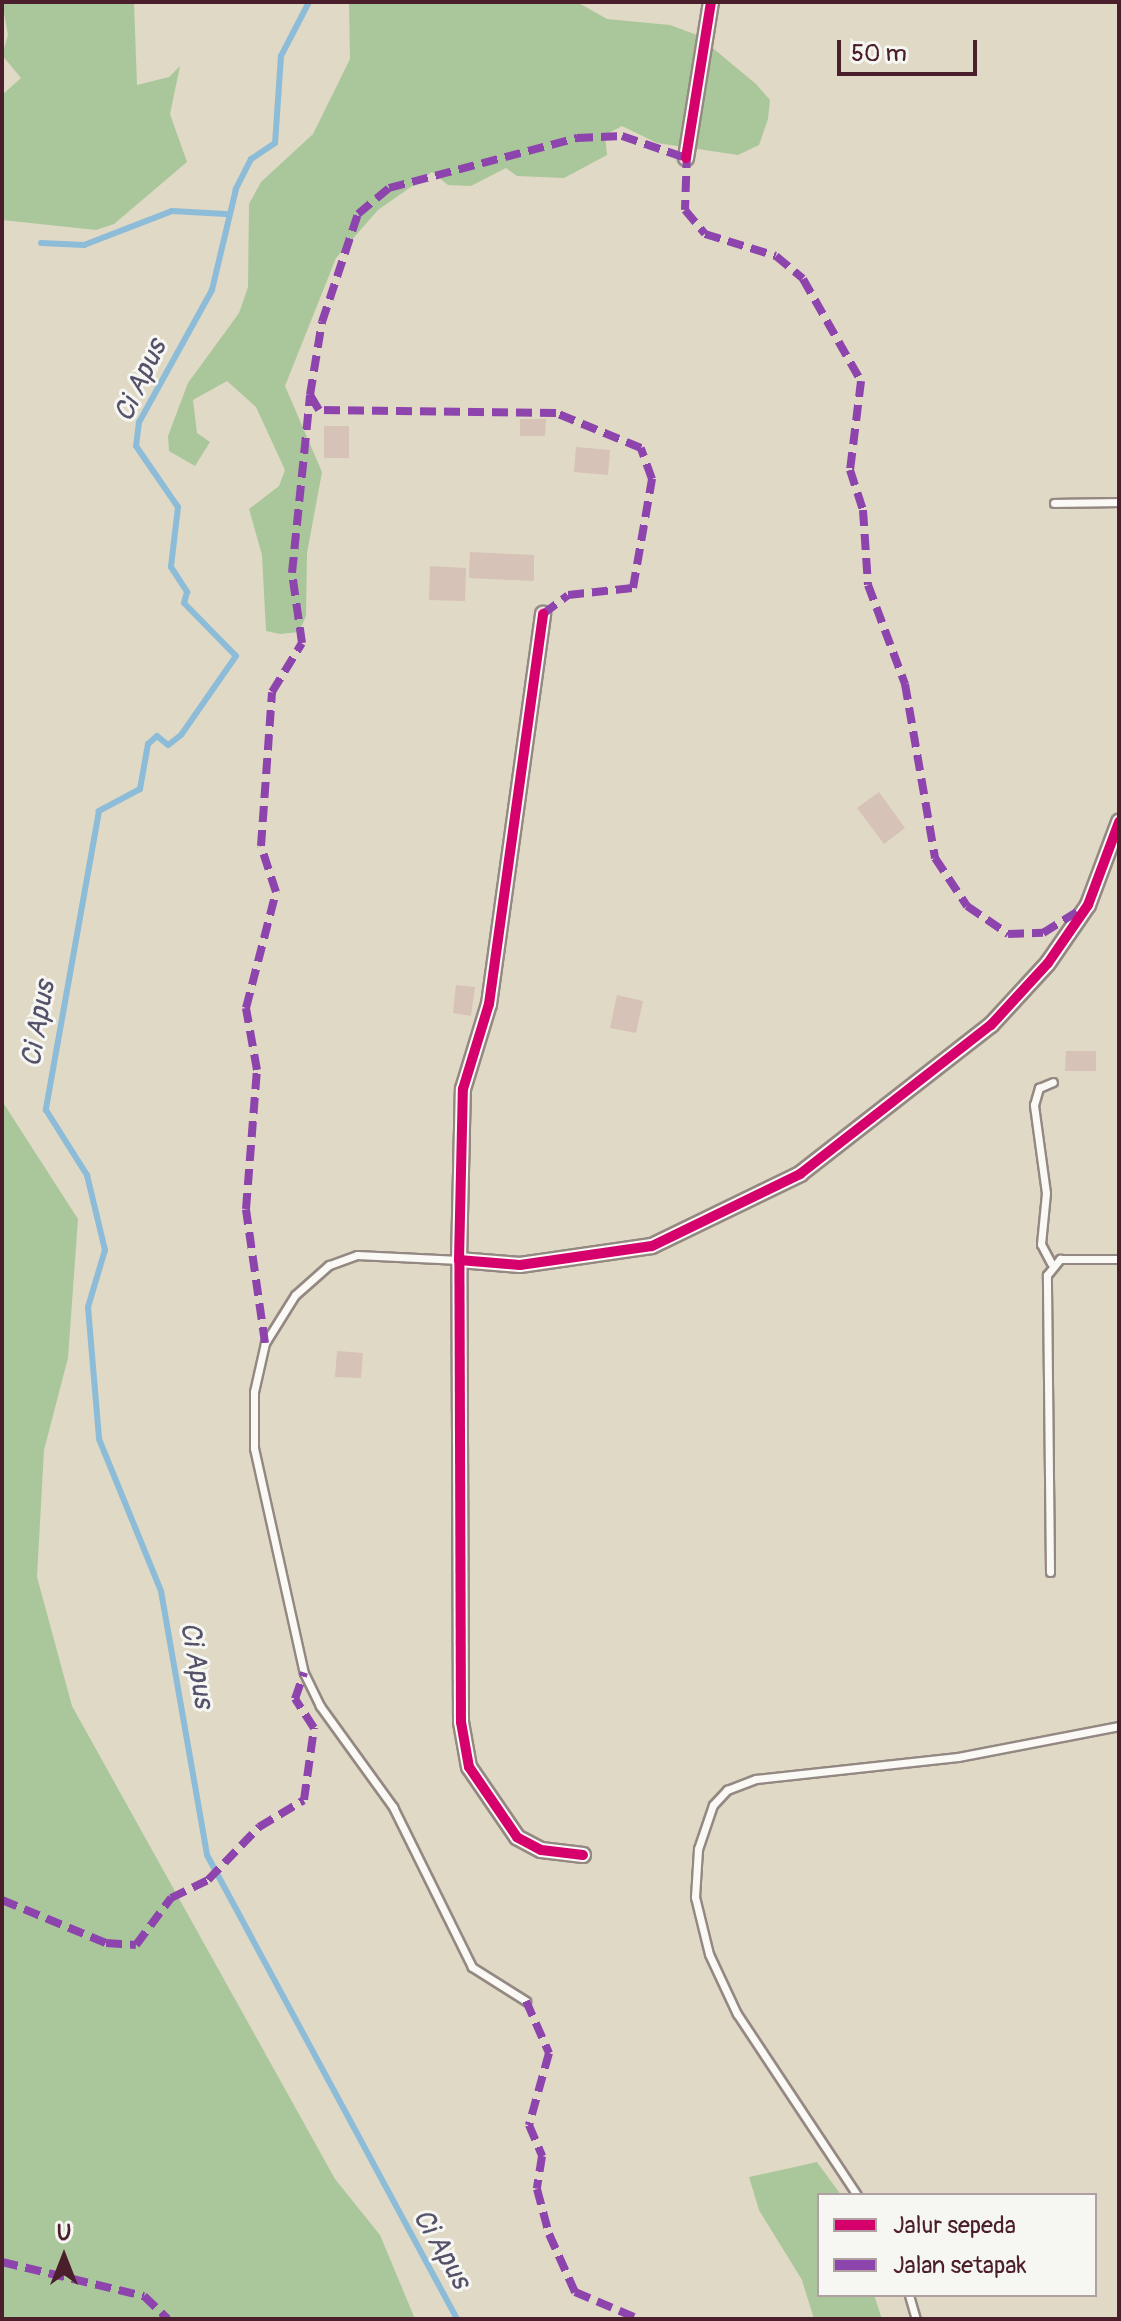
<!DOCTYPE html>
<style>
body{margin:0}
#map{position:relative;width:1121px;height:2321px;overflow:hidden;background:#e0d9c6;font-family:Pangolin,sans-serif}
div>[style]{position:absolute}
.forest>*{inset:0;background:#aac79b}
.stream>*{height:6px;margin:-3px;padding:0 3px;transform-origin:3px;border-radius:3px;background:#8dbcd8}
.building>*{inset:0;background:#d6c2b6}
.roads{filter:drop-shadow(2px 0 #948982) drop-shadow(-2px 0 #948982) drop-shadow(0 2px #948982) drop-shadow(0 -2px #948982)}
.lane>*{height:7px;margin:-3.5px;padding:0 3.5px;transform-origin:3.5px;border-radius:3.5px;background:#faf9f6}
.street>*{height:14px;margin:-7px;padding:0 7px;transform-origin:7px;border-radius:7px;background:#faf9f6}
.quiet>*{height:8px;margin-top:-4px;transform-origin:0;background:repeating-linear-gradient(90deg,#8e44ad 0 16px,transparent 0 24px)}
.cycleway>*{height:10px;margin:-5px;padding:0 5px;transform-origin:5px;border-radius:5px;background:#d6006c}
span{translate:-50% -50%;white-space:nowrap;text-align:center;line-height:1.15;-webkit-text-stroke:6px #f6f6f2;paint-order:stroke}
.water-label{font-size:28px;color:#55516a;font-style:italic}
.frame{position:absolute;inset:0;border:4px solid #4a1f2b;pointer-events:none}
.legend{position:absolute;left:817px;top:2193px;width:280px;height:104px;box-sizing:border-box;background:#f6f6f2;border:2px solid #b1a0a2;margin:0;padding:10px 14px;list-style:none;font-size:24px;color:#4a1f2b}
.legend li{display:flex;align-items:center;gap:16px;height:40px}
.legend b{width:40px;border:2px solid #b1a0a2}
.north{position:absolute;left:24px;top:2217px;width:80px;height:80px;-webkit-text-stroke:6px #f6f6f2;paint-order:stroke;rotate:0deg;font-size:22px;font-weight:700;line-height:32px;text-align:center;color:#4a1f2b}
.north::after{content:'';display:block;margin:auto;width:28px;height:36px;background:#4a1f2b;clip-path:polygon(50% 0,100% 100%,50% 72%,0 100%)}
.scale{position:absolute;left:837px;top:40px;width:140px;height:36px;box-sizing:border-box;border:4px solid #4a1f2b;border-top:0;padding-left:10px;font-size:24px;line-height:28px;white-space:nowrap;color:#4a1f2b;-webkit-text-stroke:6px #f6f6f2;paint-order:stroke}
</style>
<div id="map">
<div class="forest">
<i style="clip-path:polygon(2px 2px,134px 2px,137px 85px,169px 77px,180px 66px,170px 114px,187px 162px,114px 224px,96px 230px,2px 220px,2px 95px,21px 78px,2px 55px,8px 35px)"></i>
<i style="clip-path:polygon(349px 2px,577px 2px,607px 19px,670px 25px,697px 35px,756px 84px,770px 100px,768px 119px,759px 145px,738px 155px,657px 143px,622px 126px,605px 135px,607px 155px,564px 178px,517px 176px,506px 168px,471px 186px,448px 185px,432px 172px,378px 210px,336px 258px,285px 386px,322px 472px,307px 553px,306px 616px,299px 632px,280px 634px,266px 631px,262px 555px,249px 509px,279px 486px,285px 470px,256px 407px,227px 381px,193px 400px,197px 433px,210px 442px,195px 466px,169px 451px,168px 436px,188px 383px,239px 313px,248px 287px,249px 204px,261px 182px,313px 134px,350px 59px)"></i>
<i style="clip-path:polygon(2px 1101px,78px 1219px,68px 1358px,44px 1450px,37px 1577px,72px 1706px,335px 2179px,380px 2235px,415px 2319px,2px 2319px)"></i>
<i style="clip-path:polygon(817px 2162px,841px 2195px,819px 2195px,819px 2295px,874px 2295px,882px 2319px,814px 2319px,802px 2280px,759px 2210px,749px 2177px)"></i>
</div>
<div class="stream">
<i style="left:309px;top:2px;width:61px;rotate:117.4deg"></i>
<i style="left:281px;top:56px;width:87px;rotate:93.9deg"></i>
<i style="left:275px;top:143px;width:29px;rotate:146deg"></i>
<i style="left:251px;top:159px;width:34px;rotate:117deg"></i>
<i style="left:236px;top:189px;width:104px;rotate:103.4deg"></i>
<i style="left:212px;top:290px;width:151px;rotate:118.9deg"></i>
<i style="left:139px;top:422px;width:24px;rotate:97deg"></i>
<i style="left:136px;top:446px;width:74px;rotate:55.5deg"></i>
<i style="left:178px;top:507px;width:60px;rotate:96.7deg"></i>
<i style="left:171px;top:567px;width:30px;rotate:57deg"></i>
<i style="left:187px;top:592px;width:11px;rotate:105deg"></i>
<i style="left:184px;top:603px;width:74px;rotate:45.5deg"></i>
<i style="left:236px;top:656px;width:96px;rotate:124.8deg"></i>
<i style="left:181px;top:735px;width:16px;rotate:142deg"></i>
<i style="left:168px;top:745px;width:14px;rotate:-141deg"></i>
<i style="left:157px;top:736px;width:12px;rotate:138deg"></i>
<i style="left:148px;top:744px;width:46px;rotate:100.1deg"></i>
<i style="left:140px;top:789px;width:47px;rotate:151.8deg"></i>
<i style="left:99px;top:811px;width:304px;rotate:100.1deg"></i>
<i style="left:46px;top:1110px;width:77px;rotate:57.8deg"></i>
<i style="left:87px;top:1175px;width:77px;rotate:76.5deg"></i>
<i style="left:105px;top:1250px;width:59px;rotate:106.6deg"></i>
<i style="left:88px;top:1307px;width:132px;rotate:85.2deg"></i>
<i style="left:99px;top:1439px;width:164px;rotate:67.8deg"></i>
<i style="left:161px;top:1591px;width:268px;rotate:80.1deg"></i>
<i style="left:207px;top:1855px;width:527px;rotate:61.68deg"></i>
<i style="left:41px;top:243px;width:43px;rotate:2.7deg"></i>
<i style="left:84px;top:245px;width:94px;rotate:-21.1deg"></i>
<i style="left:172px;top:211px;width:54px;rotate:3.2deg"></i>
</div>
<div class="building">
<i style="clip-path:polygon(520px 419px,546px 419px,545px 436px,520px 436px)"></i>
<i style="clip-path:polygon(324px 426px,349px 426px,349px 458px,324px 458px)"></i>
<i style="clip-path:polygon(576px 447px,610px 450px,608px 475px,574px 472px)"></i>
<i style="clip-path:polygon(470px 552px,534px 555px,534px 581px,469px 578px)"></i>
<i style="clip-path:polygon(430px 566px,466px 568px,465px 601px,429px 600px)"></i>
<i style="clip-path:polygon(879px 792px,905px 828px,884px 844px,857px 808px)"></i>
<i style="clip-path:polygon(456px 985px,475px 987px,471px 1016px,453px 1013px)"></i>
<i style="clip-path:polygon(617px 995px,643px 1001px,636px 1033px,610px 1028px)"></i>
<i style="clip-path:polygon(1066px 1051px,1096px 1051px,1096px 1071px,1065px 1071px)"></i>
<i style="clip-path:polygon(337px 1351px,363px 1353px,361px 1378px,335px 1377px)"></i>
</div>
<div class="roads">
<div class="lane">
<i style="left:1054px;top:503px;width:65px;rotate:-0.9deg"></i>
<i style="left:459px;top:1260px;width:102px;rotate:-177.2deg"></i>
<i style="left:357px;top:1255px;width:30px;rotate:160deg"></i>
<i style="left:329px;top:1265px;width:45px;rotate:138.6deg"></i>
<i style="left:295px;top:1295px;width:57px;rotate:122deg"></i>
<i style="left:265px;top:1343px;width:50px;rotate:102.7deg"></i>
<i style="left:254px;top:1392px;width:56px;rotate:90deg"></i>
<i style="left:254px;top:1448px;width:230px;rotate:77.5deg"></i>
<i style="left:304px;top:1673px;width:37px;rotate:64deg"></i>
<i style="left:320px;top:1706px;width:125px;rotate:54.1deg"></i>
<i style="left:393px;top:1807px;width:178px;rotate:63.7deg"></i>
<i style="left:472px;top:1967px;width:64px;rotate:32.2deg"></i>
<i style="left:1051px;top:1263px;width:21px;rotate:-118deg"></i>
<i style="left:1041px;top:1244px;width:51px;rotate:-84.4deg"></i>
<i style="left:1046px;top:1193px;width:89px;rotate:-97.8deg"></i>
<i style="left:1034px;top:1105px;width:18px;rotate:-74deg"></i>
<i style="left:1039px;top:1088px;width:15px;rotate:-23deg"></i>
<i style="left:1050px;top:1572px;width:297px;rotate:-90.6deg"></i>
<i style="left:1047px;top:1275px;width:21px;rotate:-51deg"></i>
<i style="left:1060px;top:1259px;width:59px"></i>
<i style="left:857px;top:2195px;width:217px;rotate:-123.5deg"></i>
<i style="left:737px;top:2014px;width:66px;rotate:-115deg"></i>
<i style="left:709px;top:1954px;width:59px;rotate:-103.8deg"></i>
<i style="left:695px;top:1897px;width:48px;rotate:-86.4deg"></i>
<i style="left:698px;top:1849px;width:46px;rotate:-71.2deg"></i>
<i style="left:713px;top:1805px;width:21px;rotate:-47deg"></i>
<i style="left:727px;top:1790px;width:31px;rotate:-21deg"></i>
<i style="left:756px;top:1779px;width:203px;rotate:-6.2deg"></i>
<i style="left:958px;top:1757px;width:164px;rotate:-10.9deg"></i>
<i style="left:909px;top:2295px;width:25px;rotate:74deg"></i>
</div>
<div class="street">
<i style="left:686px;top:158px;width:158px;rotate:-80.9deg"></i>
<i style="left:459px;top:1260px;width:171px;rotate:-88.7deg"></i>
<i style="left:463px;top:1089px;width:89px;rotate:-73deg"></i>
<i style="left:489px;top:1004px;width:394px;rotate:-82.1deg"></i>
<i style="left:583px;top:1855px;width:42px;rotate:-173.2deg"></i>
<i style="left:541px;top:1850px;width:27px;rotate:-152deg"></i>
<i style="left:517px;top:1837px;width:85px;rotate:-124.4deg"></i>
<i style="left:469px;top:1767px;width:46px;rotate:-100.1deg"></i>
<i style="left:461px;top:1722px;width:462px;rotate:-90.2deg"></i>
<i style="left:459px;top:1260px;width:61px;rotate:4.7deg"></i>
<i style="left:520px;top:1265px;width:133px;rotate:-8.2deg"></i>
<i style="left:652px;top:1246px;width:165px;rotate:-25.9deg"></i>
<i style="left:800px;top:1174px;width:242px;rotate:-38deg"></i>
<i style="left:991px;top:1025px;width:84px;rotate:-47.4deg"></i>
<i style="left:1048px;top:963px;width:70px;rotate:-55.4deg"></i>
<i style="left:1088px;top:905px;width:89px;rotate:-69.5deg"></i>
</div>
</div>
<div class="quiet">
<i style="left:687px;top:152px;width:58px;rotate:92deg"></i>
<i style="left:685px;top:210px;width:31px;rotate:50deg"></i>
<i style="left:705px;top:234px;width:74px;rotate:17.2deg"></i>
<i style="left:776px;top:256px;width:35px;rotate:40deg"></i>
<i style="left:803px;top:279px;width:117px;rotate:60.4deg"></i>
<i style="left:861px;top:381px;width:90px;rotate:97deg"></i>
<i style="left:850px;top:470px;width:42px;rotate:72deg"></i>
<i style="left:863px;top:510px;width:75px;rotate:86.2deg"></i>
<i style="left:868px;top:585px;width:106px;rotate:69.5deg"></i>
<i style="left:905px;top:684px;width:177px;rotate:80.2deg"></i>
<i style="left:935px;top:858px;width:58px;rotate:56.3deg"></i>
<i style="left:967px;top:906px;width:50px;rotate:34.3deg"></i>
<i style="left:1008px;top:934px;width:35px;rotate:-2deg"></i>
<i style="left:1043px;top:933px;width:40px;rotate:-32deg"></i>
<i style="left:543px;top:614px;width:31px;rotate:-37deg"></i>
<i style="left:568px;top:595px;width:65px;rotate:-6.1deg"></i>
<i style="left:633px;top:588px;width:111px;rotate:-80.1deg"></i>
<i style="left:652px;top:479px;width:33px;rotate:-110deg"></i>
<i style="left:641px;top:448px;width:92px;rotate:-157.6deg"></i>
<i style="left:556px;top:413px;width:237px;rotate:-179.3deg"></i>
<i style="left:319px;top:410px;width:17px;rotate:-121deg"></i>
<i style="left:310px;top:395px;width:74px;rotate:-80.7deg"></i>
<i style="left:322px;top:322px;width:114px;rotate:-71.6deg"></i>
<i style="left:358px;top:214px;width:40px;rotate:-40deg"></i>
<i style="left:389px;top:188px;width:195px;rotate:-14.9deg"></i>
<i style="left:577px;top:138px;width:45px;rotate:-2.5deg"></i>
<i style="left:622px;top:136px;width:68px;rotate:19deg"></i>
<i style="left:265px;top:1343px;width:135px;rotate:-98.1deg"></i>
<i style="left:246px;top:1209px;width:139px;rotate:-85.5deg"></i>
<i style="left:257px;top:1070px;width:63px;rotate:-100.1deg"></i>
<i style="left:246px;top:1008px;width:120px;rotate:-75.5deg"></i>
<i style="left:276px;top:892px;width:48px;rotate:-108.1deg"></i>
<i style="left:261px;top:846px;width:154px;rotate:-85.9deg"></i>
<i style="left:272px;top:692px;width:57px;rotate:-58.5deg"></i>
<i style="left:302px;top:643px;width:71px;rotate:-98.1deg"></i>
<i style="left:292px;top:573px;width:179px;rotate:-84.2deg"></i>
<i style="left:2px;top:1900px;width:113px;rotate:22.5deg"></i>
<i style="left:106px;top:1943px;width:30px;rotate:4deg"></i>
<i style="left:136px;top:1945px;width:59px;rotate:-53.3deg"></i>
<i style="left:171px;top:1898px;width:41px;rotate:-25.9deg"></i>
<i style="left:208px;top:1880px;width:74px;rotate:-46.1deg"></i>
<i style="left:259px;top:1827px;width:52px;rotate:-31deg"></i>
<i style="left:304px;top:1800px;width:73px;rotate:-82.1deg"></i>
<i style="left:314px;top:1728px;width:35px;rotate:-123deg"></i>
<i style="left:295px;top:1699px;width:28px;rotate:-71deg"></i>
<i style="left:526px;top:2001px;width:57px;rotate:66.1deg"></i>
<i style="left:549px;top:2053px;width:75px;rotate:105.5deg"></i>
<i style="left:529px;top:2125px;width:34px;rotate:67deg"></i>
<i style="left:542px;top:2156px;width:33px;rotate:99deg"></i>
<i style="left:537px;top:2189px;width:47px;rotate:75.1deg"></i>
<i style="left:549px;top:2234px;width:64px;rotate:65.9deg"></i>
<i style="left:575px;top:2292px;width:69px;rotate:22.9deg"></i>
<i style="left:2px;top:2262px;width:146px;rotate:13.5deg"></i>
<i style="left:144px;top:2296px;width:33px;rotate:44deg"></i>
</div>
<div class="cycleway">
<i style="left:686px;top:158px;width:158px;rotate:-80.9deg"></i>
<i style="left:459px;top:1260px;width:171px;rotate:-88.7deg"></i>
<i style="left:463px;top:1089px;width:89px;rotate:-73deg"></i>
<i style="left:489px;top:1004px;width:394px;rotate:-82.1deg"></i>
<i style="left:583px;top:1855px;width:42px;rotate:-173.2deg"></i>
<i style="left:541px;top:1850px;width:27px;rotate:-152deg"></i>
<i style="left:517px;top:1837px;width:85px;rotate:-124.4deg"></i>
<i style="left:469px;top:1767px;width:46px;rotate:-100.1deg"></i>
<i style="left:461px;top:1722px;width:462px;rotate:-90.2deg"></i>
<i style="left:459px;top:1260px;width:61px;rotate:4.7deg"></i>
<i style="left:520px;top:1265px;width:133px;rotate:-8.2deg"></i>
<i style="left:652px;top:1246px;width:165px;rotate:-25.9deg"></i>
<i style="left:800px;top:1174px;width:242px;rotate:-38deg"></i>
<i style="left:991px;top:1025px;width:84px;rotate:-47.4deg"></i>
<i style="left:1048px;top:963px;width:70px;rotate:-55.4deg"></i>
<i style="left:1088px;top:905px;width:89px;rotate:-69.5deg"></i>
</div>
<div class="water-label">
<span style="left:141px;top:381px;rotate:-65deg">Ci Apus</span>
<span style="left:39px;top:1024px;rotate:-80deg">Ci Apus</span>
<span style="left:196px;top:1665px;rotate:80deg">Ci Apus</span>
<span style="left:441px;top:2249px;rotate:60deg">Ci Apus</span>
</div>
<div class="frame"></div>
<ul class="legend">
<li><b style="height:10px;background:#d6006c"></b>Jalur sepeda</li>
<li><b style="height:10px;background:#8e44ad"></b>Jalan setapak</li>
</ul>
<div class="north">U</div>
<div class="scale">50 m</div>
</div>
